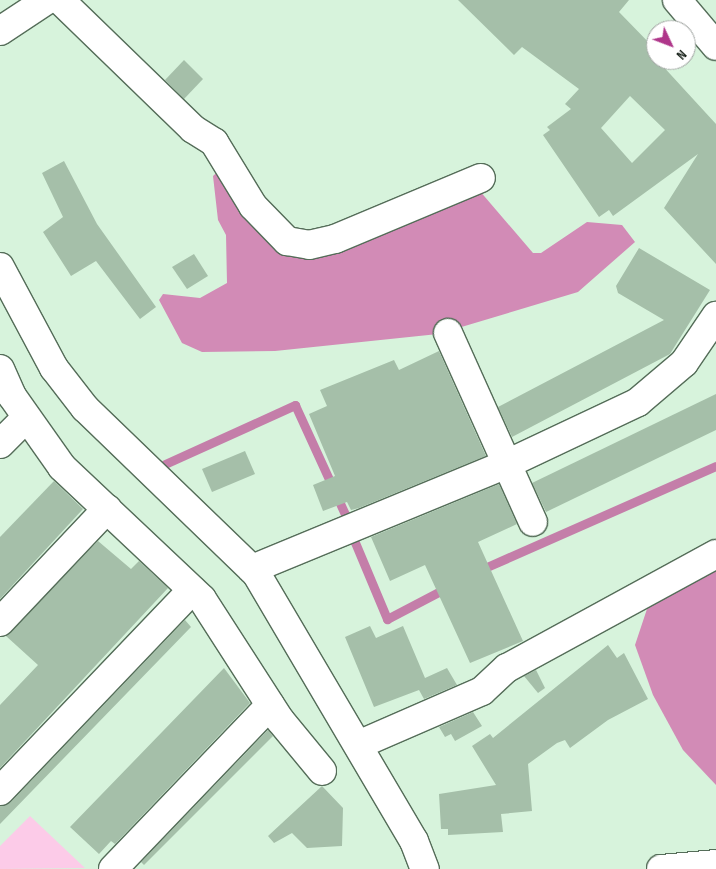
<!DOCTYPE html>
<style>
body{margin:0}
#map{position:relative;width:716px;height:869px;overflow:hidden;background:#d7f3dc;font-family:"Sofia Sans Condensed",sans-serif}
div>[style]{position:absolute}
.green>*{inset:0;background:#fccbe8}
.forest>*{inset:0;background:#d28bb6}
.stream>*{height:9px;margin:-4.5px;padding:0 4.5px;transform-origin:4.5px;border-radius:4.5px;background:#c47ea9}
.building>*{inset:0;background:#a5bfa9}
.roads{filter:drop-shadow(1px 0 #556d59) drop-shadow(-1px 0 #556d59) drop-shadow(0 1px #556d59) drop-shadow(0 -1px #556d59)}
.minor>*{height:28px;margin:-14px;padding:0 14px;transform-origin:14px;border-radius:14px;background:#fff}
.major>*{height:28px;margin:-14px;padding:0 14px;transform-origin:14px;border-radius:14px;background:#fff}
span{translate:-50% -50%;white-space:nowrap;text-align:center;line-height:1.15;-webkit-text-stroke:4.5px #fff;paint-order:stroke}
.north{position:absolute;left:646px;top:20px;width:50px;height:50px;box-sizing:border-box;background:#fff;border:1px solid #a1a5a2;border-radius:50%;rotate:133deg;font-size:14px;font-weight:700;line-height:20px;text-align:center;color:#141e16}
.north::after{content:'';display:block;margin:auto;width:18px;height:22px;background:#af368a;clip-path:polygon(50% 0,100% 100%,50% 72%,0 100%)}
</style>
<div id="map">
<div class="green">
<i style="clip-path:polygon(30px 816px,85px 868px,0 869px,0 846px)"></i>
</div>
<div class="forest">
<i style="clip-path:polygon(223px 167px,302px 254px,479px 190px,533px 253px,541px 253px,587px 222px,622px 225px,635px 242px,578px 292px,438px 334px,275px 351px,202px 352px,182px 343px,159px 300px,163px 294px,200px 298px,227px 283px,226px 235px,218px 220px,213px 176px)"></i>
<i style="clip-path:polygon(716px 566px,716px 785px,683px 750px,653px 695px,635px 645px,647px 609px,686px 580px)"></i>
</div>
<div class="stream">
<i style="left:165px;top:464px;width:143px;rotate:-24.4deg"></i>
<i style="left:295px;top:405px;width:120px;rotate:65.4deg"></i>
<i style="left:354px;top:540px;width:86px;rotate:67.3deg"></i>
<i style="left:387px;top:619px;width:69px;rotate:-27.7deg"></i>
<i style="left:480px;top:570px;width:258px;rotate:-23.8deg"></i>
</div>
<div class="building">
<i style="clip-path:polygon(evenodd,458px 0,629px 0,619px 12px,656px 50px,656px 60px,663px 60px,660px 63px,716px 124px,716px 264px,664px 208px,698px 154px,613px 216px,609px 210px,599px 217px,543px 135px,550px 130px,547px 127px,571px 109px,565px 104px,579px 89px,522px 47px,514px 55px,458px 0,630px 96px,665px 130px,632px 163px,601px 128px,630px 96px)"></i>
<i style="clip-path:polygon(184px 60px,203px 79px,184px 99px,165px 80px)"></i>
<i style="clip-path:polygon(64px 161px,97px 224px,156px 307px,140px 319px,96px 261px,71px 276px,43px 232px,63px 217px,42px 173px)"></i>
<i style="clip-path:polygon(639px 248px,710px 290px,670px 354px,512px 437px,498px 407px,664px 320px,618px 293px,616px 286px)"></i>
<i style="clip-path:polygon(194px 254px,208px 276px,187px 289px,172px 267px)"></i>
<i style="clip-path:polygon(439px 351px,486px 456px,359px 508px,351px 510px,347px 502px,323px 511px,313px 485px,335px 476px,309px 414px,327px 406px,320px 390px,394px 360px,399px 370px)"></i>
<i style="clip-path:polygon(716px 394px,716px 430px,546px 512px,532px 483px)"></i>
<i style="clip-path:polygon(245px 451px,255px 474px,212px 492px,202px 469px)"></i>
<i style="clip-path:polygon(54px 481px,83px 509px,0 599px,0 537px)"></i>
<i style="clip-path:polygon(499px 484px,517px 524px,478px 542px,523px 641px,470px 663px,425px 565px,390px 581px,371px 537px)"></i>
<i style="clip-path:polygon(98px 541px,131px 569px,139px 561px,168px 588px,0 768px,0 705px,38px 665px,6px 636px)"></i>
<i style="clip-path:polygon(185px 620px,191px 627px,0 824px,0 806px,11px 802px)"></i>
<i style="clip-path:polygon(370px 626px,376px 638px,403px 626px,425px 678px,447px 668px,457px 685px,424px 699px,419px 690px,374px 707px,345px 637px)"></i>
<i style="clip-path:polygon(608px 645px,617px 658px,624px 653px,648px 699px,608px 720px,570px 748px,565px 740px,557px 743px,528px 764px,532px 811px,501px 814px,503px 832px,448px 835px,448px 829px,441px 829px,439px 794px,496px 785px,472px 746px,490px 734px,493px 738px)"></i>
<i style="clip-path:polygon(224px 668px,250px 703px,115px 844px,111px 841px,99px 854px,70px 827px)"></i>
<i style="clip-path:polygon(536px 670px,545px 688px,538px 693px,524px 676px)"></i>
<i style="clip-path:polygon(473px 712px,482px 726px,455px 741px,451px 734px,445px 737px,439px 727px)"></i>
<i style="clip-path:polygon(268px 730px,273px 736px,144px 865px,141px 862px)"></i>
<i style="clip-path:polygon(322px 786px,343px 808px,342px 846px,307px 848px,292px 833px,274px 843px,268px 836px)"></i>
</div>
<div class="roads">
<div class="minor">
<i style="left:60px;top:0;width:185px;rotate:44.1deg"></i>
<i style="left:193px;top:129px;width:25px;rotate:32deg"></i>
<i style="left:214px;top:142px;width:75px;rotate:58.6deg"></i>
<i style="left:253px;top:206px;width:49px;rotate:45.8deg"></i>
<i style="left:287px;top:241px;width:22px;rotate:10deg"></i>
<i style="left:309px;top:245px;width:27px;rotate:-13deg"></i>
<i style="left:335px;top:239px;width:158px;rotate:-22.7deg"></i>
<i style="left:0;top:31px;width:56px;rotate:-33.4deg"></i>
<i style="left:0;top:267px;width:115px;rotate:61.9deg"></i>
<i style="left:54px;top:368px;width:51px;rotate:52.2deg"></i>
<i style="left:85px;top:408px;width:238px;rotate:44deg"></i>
<i style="left:256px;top:573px;width:311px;rotate:59.5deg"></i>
<i style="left:414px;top:841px;width:30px;rotate:69deg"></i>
<i style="left:448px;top:333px;width:207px;rotate:65.8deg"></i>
<i style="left:0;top:369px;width:30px;rotate:66deg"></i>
<i style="left:12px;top:396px;width:87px;rotate:54.8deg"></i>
<i style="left:62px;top:467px;width:192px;rotate:43.3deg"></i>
<i style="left:202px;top:599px;width:144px;rotate:57.2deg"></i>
<i style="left:280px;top:720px;width:66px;rotate:50.5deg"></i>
<i style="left:0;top:444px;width:37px;rotate:-45deg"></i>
<i style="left:252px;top:569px;width:276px;rotate:-22.4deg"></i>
<i style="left:507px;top:464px;width:145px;rotate:-25.3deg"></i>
<i style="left:638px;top:402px;width:60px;rotate:-40.3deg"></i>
<i style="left:684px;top:363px;width:57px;rotate:-55.8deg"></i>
<i style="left:0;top:622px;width:156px;rotate:-46.6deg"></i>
<i style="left:358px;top:745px;width:135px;rotate:-23.5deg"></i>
<i style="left:482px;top:691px;width:34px;rotate:-43deg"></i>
<i style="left:507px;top:668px;width:238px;rotate:-28.6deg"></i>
<i style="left:0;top:791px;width:278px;rotate:-46.3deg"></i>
<i style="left:113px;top:869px;width:227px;rotate:-46.2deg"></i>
<i style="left:661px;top:869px;width:55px;rotate:-5.2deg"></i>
</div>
<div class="major">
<i style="left:677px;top:0;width:60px;rotate:49.7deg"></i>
</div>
</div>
<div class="north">N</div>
</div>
